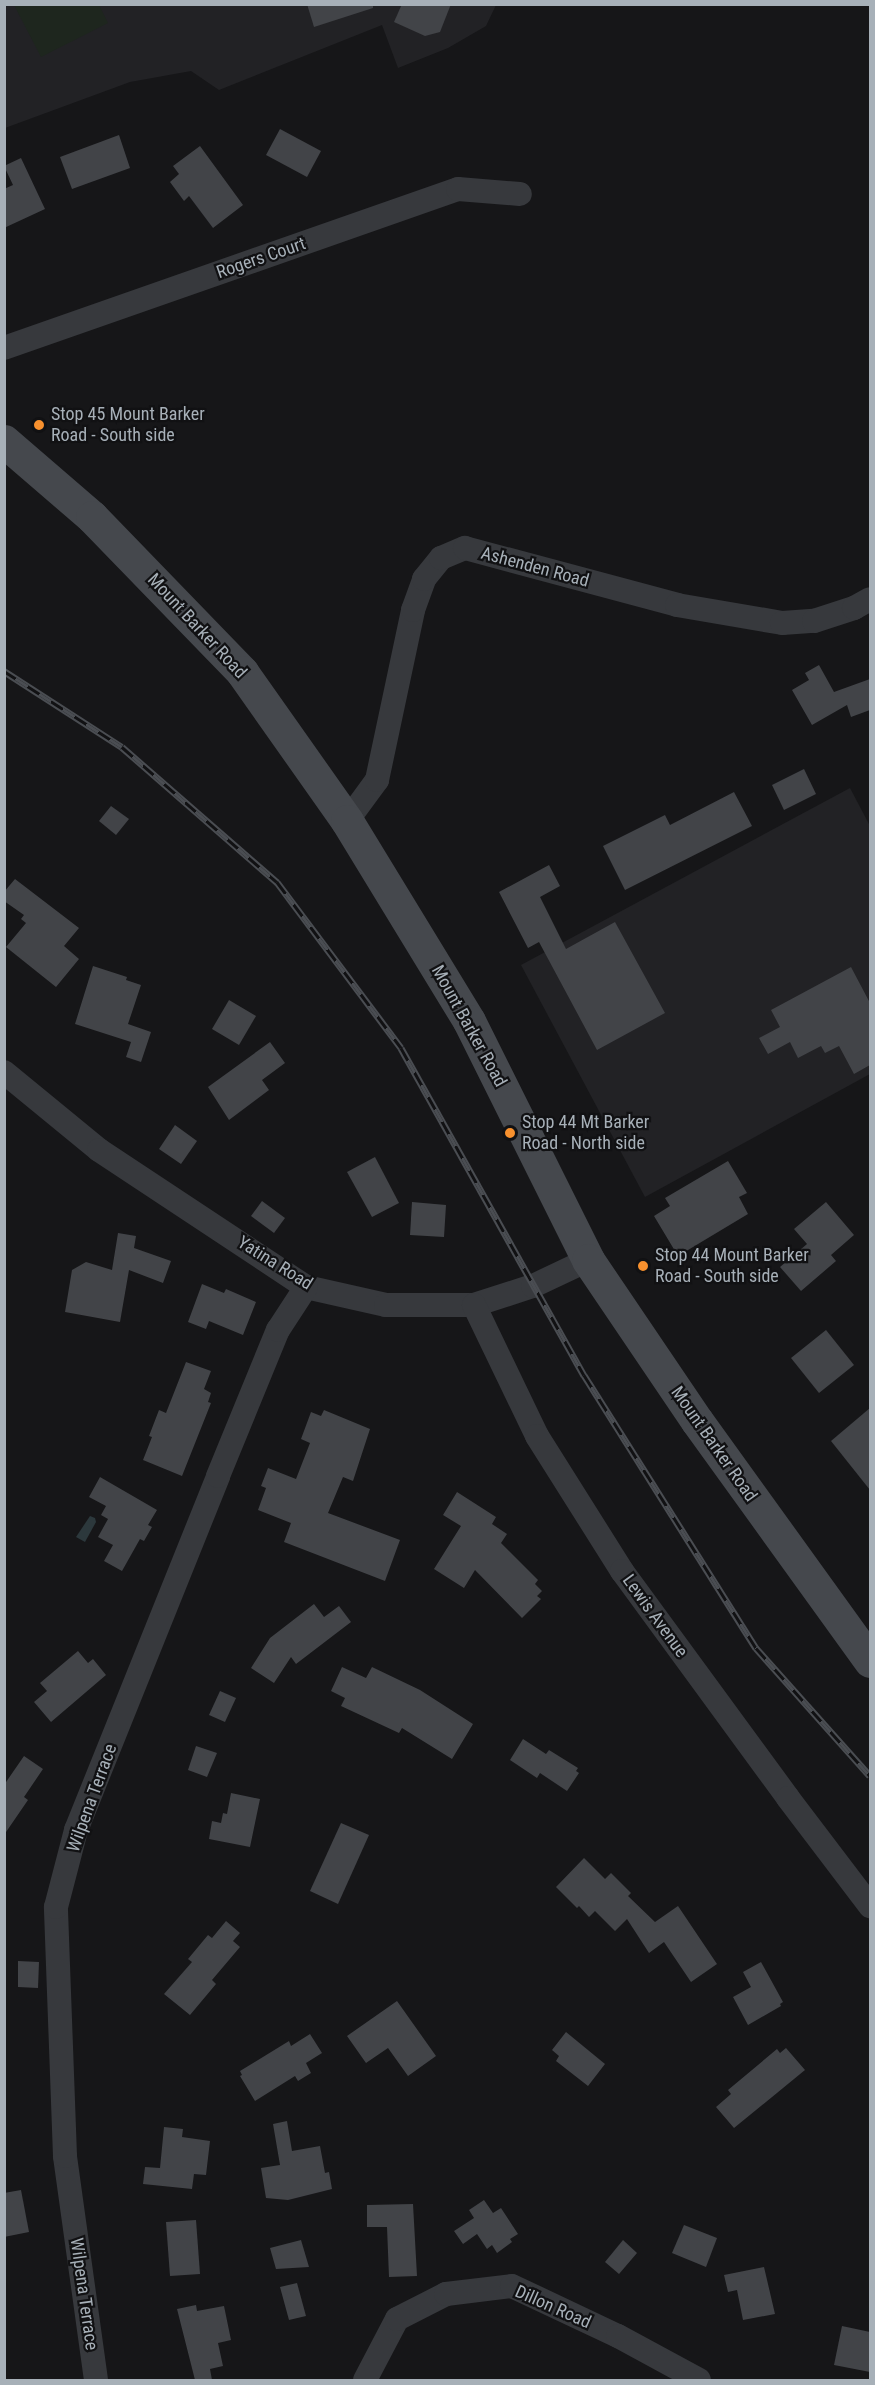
<!DOCTYPE html>
<style>
body{margin:0}
#map{position:relative;width:875px;height:2385px;overflow:hidden;background:#161618;font-family:"Roboto Condensed",sans-serif}
div>[style]{position:absolute}
.built>*{inset:0;background:#222225}
.green>*{inset:0;background:#1e261e}
.water>*{inset:0;background:#2c383c}
.building>*{inset:0;background:#424448}
.street>*{height:24px;margin:-12px;padding:0 12px;transform-origin:12px;border-radius:12px;background:#37393d}
.secondary>*{height:33px;margin:-16.5px;padding:0 16.5px;transform-origin:16.5px;border-radius:16.5px;background:#45484d}
.rail>*{height:7px;margin-top:-3.5px;transform-origin:0;background:repeating-linear-gradient(90deg,#111113 0 14px,#4a4d52 0 28px);box-sizing:border-box;border-block:2px solid #4a4d52}
.dots>*{width:16px;height:16px;translate:-50% -50%;box-sizing:border-box;border:3px solid #111113;border-radius:50%}
span{translate:-50% -50%;white-space:nowrap;text-align:center;line-height:1.15;-webkit-text-stroke:4.5px #111113;paint-order:stroke}
.street-label{font-size:18px;color:#a7b0b8}
.poi-label{font-size:18px;color:#a7b0b8}
.left{translate:0 -50%;text-align:left}
.frame{position:absolute;inset:0;border:6px solid #a7b0b8;pointer-events:none}
</style>
<div id="map">
<div class="built">
<i style="clip-path:polygon(5px 5px,496px 5px,486px 26px,448px 48px,398px 68px,382px 25px,219px 90px,191px 71px,130px 82px,5px 128px)"></i>
<i style="clip-path:polygon(850px 788px,870px 826px,870px 1074px,645px 1197px,521px 965px)"></i>
</div>
<div class="green">
<i style="clip-path:polygon(14px 5px,99px 5px,108px 23px,41px 57px)"></i>
</div>
<div class="water">
<i style="clip-path:polygon(90px 1516px,95px 1518px,96px 1522px,85px 1542px,76px 1537px)"></i>
</div>
<div class="building">
<i style="clip-path:polygon(307px 4px,373px 4px,373px 8px,314px 27px)"></i>
<i style="clip-path:polygon(402px 4px,451px 4px,440px 32px,425px 36px,394px 22px)"></i>
<i style="clip-path:polygon(280px 129px,321px 151px,307px 177px,266px 155px)"></i>
<i style="clip-path:polygon(119px 135px,130px 168px,72px 189px,60px 157px)"></i>
<i style="clip-path:polygon(200px 146px,243px 205px,213px 228px,189px 196px,184px 201px,170px 182px,179px 174px,173px 166px)"></i>
<i style="clip-path:polygon(21px 158px,45px 209px,4px 228px,4px 189px,13px 185px,4px 166px)"></i>
<i style="clip-path:polygon(819px 665px,834px 692px,870px 679px,870px 710px,851px 717px,847px 705px,812px 725px,792px 690px,809px 680px,805px 673px)"></i>
<i style="clip-path:polygon(804px 769px,816px 794px,784px 810px,772px 785px)"></i>
<i style="clip-path:polygon(734px 792px,752px 826px,625px 890px,603px 846px,665px 815px,670px 825px)"></i>
<i style="clip-path:polygon(111px 806px,129px 819px,116px 835px,99px 821px)"></i>
<i style="clip-path:polygon(549px 865px,560px 886px,540px 897px,566px 949px,615px 922px,665px 1013px,597px 1050px,539px 942px,528px 948px,499px 892px)"></i>
<i style="clip-path:polygon(15px 879px,79px 928px,64px 946px,79px 959px,56px 987px,6px 947px,26px 923px,21px 919px,24px 915px,4px 901px,4px 892px)"></i>
<i style="clip-path:polygon(93px 966px,127px 977px,126px 980px,141px 985px,128px 1024px,151px 1032px,141px 1062px,126px 1057px,131px 1042px,75px 1024px)"></i>
<i style="clip-path:polygon(851px 967px,870px 1003px,870px 1065px,854px 1074px,839px 1046px,825px 1053px,821px 1046px,798px 1058px,790px 1042px,768px 1054px,759px 1038px,780px 1027px,771px 1010px)"></i>
<i style="clip-path:polygon(229px 1000px,256px 1016px,239px 1045px,212px 1029px)"></i>
<i style="clip-path:polygon(270px 1042px,285px 1063px,262px 1080px,269px 1090px,229px 1120px,208px 1087px)"></i>
<i style="clip-path:polygon(175px 1125px,197px 1141px,181px 1164px,159px 1149px)"></i>
<i style="clip-path:polygon(375px 1157px,399px 1203px,372px 1217px,347px 1172px)"></i>
<i style="clip-path:polygon(728px 1161px,747px 1193px,739px 1197px,748px 1214px,678px 1256px,654px 1216px,670px 1206px,665px 1198px)"></i>
<i style="clip-path:polygon(262px 1201px,285px 1218px,274px 1233px,251px 1216px)"></i>
<i style="clip-path:polygon(412px 1202px,446px 1205px,444px 1237px,410px 1235px)"></i>
<i style="clip-path:polygon(826px 1202px,854px 1235px,831px 1255px,836px 1261px,801px 1291px,780px 1267px,807px 1244px,794px 1229px)"></i>
<i style="clip-path:polygon(118px 1233px,136px 1236px,134px 1248px,171px 1261px,163px 1283px,129px 1270px,120px 1322px,65px 1312px,72px 1270px,86px 1262px,112px 1270px)"></i>
<i style="clip-path:polygon(202px 1284px,224px 1293px,226px 1289px,256px 1302px,243px 1335px,209px 1321px,206px 1329px,188px 1322px)"></i>
<i style="clip-path:polygon(826px 1330px,854px 1365px,819px 1393px,791px 1358px)"></i>
<i style="clip-path:polygon(186px 1362px,211px 1371px,204px 1389px,211px 1393px,208px 1402px,211px 1403px,182px 1476px,143px 1460px,152px 1437px,149px 1436px,159px 1410px,166px 1413px)"></i>
<i style="clip-path:polygon(870px 1408px,870px 1490px,831px 1441px)"></i>
<i style="clip-path:polygon(324px 1410px,370px 1429px,353px 1481px,343px 1477px,328px 1513px,400px 1540px,385px 1581px,284px 1542px,291px 1523px,258px 1510px,266px 1488px,261px 1486px,268px 1468px,296px 1479px,310px 1443px,301px 1439px,311px 1412px,321px 1416px)"></i>
<i style="clip-path:polygon(100px 1477px,157px 1510px,148px 1525px,152px 1527px,144px 1541px,140px 1539px,122px 1571px,104px 1561px,113px 1545px,98px 1537px,108px 1519px,101px 1515px,106px 1506px,89px 1497px)"></i>
<i style="clip-path:polygon(457px 1492px,496px 1517px,492px 1524px,507px 1534px,501px 1543px,538px 1580px,535px 1584px,542px 1591px,537px 1596px,541px 1599px,522px 1618px,475px 1570px,464px 1588px,434px 1569px,461px 1526px,443px 1515px)"></i>
<i style="clip-path:polygon(314px 1604px,324px 1617px,339px 1606px,351px 1622px,296px 1664px,291px 1657px,274px 1683px,251px 1668px,270px 1638px)"></i>
<i style="clip-path:polygon(78px 1651px,88px 1663px,93px 1659px,106px 1675px,51px 1722px,34px 1702px,47px 1691px,40px 1683px)"></i>
<i style="clip-path:polygon(342px 1667px,366px 1678px,372px 1667px,420px 1690px,473px 1724px,452px 1759px,402px 1728px,399px 1733px,341px 1706px,345px 1698px,331px 1691px)"></i>
<i style="clip-path:polygon(220px 1691px,236px 1698px,225px 1722px,209px 1715px)"></i>
<i style="clip-path:polygon(523px 1739px,546px 1754px,549px 1750px,578px 1768px,576px 1771px,579px 1773px,567px 1791px,540px 1773px,537px 1778px,510px 1760px)"></i>
<i style="clip-path:polygon(196px 1746px,217px 1753px,207px 1777px,188px 1770px)"></i>
<i style="clip-path:polygon(24px 1756px,43px 1769px,24px 1797px,28px 1800px,4px 1835px,4px 1785px)"></i>
<i style="clip-path:polygon(231px 1793px,260px 1799px,250px 1847px,209px 1839px,212px 1821px,221px 1823px,223px 1813px,227px 1814px)"></i>
<i style="clip-path:polygon(341px 1823px,369px 1835px,338px 1904px,310px 1891px)"></i>
<i style="clip-path:polygon(584px 1858px,605px 1879px,611px 1873px,631px 1893px,628px 1896px,655px 1922px,678px 1906px,717px 1964px,691px 1982px,664px 1942px,649px 1953px,627px 1919px,615px 1931px,595px 1911px,589px 1917px,579px 1906px,577px 1908px,556px 1887px)"></i>
<i style="clip-path:polygon(226px 1921px,240px 1933px,233px 1941px,240px 1947px,212px 1980px,216px 1984px,190px 2015px,164px 1994px,192px 1962px,188px 1959px,208px 1935px,212px 1938px)"></i>
<i style="clip-path:polygon(18px 1961px,39px 1962px,38px 1988px,18px 1987px)"></i>
<i style="clip-path:polygon(761px 1962px,783px 2002px,780px 2004px,781px 2006px,748px 2025px,733px 1997px,751px 1987px,743px 1972px)"></i>
<i style="clip-path:polygon(397px 2001px,436px 2056px,408px 2076px,388px 2048px,366px 2063px,347px 2036px)"></i>
<i style="clip-path:polygon(566px 2032px,605px 2064px,588px 2086px,556px 2061px,559px 2056px,552px 2050px)"></i>
<i style="clip-path:polygon(310px 2034px,322px 2053px,306px 2063px,311px 2073px,298px 2081px,295px 2076px,255px 2101px,240px 2076px,242px 2075px,240px 2071px,289px 2041px,291px 2046px)"></i>
<i style="clip-path:polygon(786px 2048px,805px 2070px,734px 2128px,716px 2107px,731px 2094px,728px 2090px,777px 2049px,780px 2053px)"></i>
<i style="clip-path:polygon(287px 2121px,292px 2151px,320px 2146px,325px 2173px,329px 2172px,332px 2189px,288px 2200px,266px 2198px,261px 2168px,280px 2165px,273px 2124px)"></i>
<i style="clip-path:polygon(164px 2127px,183px 2129px,182px 2137px,210px 2141px,206px 2175px,194px 2174px,192px 2189px,143px 2184px,145px 2167px,160px 2168px)"></i>
<i style="clip-path:polygon(21px 2190px,29px 2232px,4px 2237px,4px 2193px)"></i>
<i style="clip-path:polygon(484px 2200px,493px 2213px,501px 2208px,518px 2234px,510px 2239px,512px 2242px,497px 2253px,492px 2245px,487px 2249px,477px 2234px,463px 2244px,454px 2231px,474px 2218px,469px 2210px)"></i>
<i style="clip-path:polygon(413px 2204px,417px 2276px,389px 2277px,387px 2227px,367px 2227px,367px 2205px)"></i>
<i style="clip-path:polygon(196px 2220px,200px 2274px,170px 2276px,166px 2222px)"></i>
<i style="clip-path:polygon(684px 2225px,717px 2238px,706px 2267px,672px 2253px)"></i>
<i style="clip-path:polygon(301px 2240px,309px 2267px,276px 2269px,270px 2248px)"></i>
<i style="clip-path:polygon(623px 2240px,637px 2253px,619px 2274px,605px 2262px)"></i>
<i style="clip-path:polygon(764px 2267px,775px 2314px,743px 2320px,737px 2290px,728px 2292px,724px 2275px)"></i>
<i style="clip-path:polygon(297px 2283px,306px 2316px,289px 2320px,280px 2287px)"></i>
<i style="clip-path:polygon(196px 2305px,197px 2311px,224px 2306px,231px 2340px,218px 2343px,223px 2366px,210px 2369px,212px 2380px,195px 2380px,177px 2309px)"></i>
<i style="clip-path:polygon(842px 2326px,870px 2332px,870px 2372px,834px 2365px)"></i>
</div>
<div class="street">
<i style="left:4px;top:348px;width:481px;rotate:-19.3deg"></i>
<i style="left:458px;top:189px;width:62px;rotate:4.6deg"></i>
<i style="left:347px;top:821px;width:51px;rotate:-53.8deg"></i>
<i style="left:377px;top:780px;width:174px;rotate:-78deg"></i>
<i style="left:413px;top:610px;width:33px;rotate:-70deg"></i>
<i style="left:424px;top:579px;width:27px;rotate:-51deg"></i>
<i style="left:441px;top:558px;width:26px;rotate:-23deg"></i>
<i style="left:465px;top:548px;width:220px;rotate:15deg"></i>
<i style="left:677px;top:605px;width:107px;rotate:9.7deg"></i>
<i style="left:782px;top:623px;width:32px;rotate:-4deg"></i>
<i style="left:814px;top:621px;width:42px;rotate:-18deg"></i>
<i style="left:854px;top:608px;width:18px;rotate:-29deg"></i>
<i style="left:4px;top:1072px;width:123px;rotate:39.4deg"></i>
<i style="left:99px;top:1150px;width:248px;rotate:33.5deg"></i>
<i style="left:306px;top:1287px;width:82px;rotate:12.7deg"></i>
<i style="left:386px;top:1305px;width:88px"></i>
<i style="left:474px;top:1305px;width:62px;rotate:-17.9deg"></i>
<i style="left:533px;top:1286px;width:61px;rotate:-25.3deg"></i>
<i style="left:474px;top:1305px;width:145px;rotate:64.3deg"></i>
<i style="left:537px;top:1436px;width:160px;rotate:57.8deg"></i>
<i style="left:622px;top:1571px;width:281px;rotate:53.8deg"></i>
<i style="left:788px;top:1798px;width:136px;rotate:52.8deg"></i>
<i style="left:96px;top:2380px;width:226px;rotate:-97.9deg"></i>
<i style="left:65px;top:2156px;width:249px;rotate:-92.1deg"></i>
<i style="left:56px;top:1907px;width:80px;rotate:-75.4deg"></i>
<i style="left:76px;top:1830px;width:381px;rotate:-68.1deg"></i>
<i style="left:218px;top:1476px;width:158px;rotate:-67.7deg"></i>
<i style="left:278px;top:1330px;width:51px;rotate:-56.9deg"></i>
<i style="left:365px;top:2380px;width:69px;rotate:-62.3deg"></i>
<i style="left:397px;top:2319px;width:55px;rotate:-27deg"></i>
<i style="left:446px;top:2294px;width:66px;rotate:-6.9deg"></i>
<i style="left:512px;top:2286px;width:117px;rotate:25.3deg"></i>
<i style="left:618px;top:2336px;width:92px;rotate:28.5deg"></i>
</div>
<div class="secondary">
<i style="left:4px;top:441px;width:116px;rotate:40.8deg"></i>
<i style="left:92px;top:517px;width:216px;rotate:45.9deg"></i>
<i style="left:242px;top:672px;width:182px;rotate:54.8deg"></i>
<i style="left:347px;top:821px;width:234px;rotate:58.6deg"></i>
<i style="left:469px;top:1021px;width:267px;rotate:63.5deg"></i>
<i style="left:588px;top:1260px;width:194px;rotate:55.9deg"></i>
<i style="left:697px;top:1421px;width:296px;rotate:54.2deg"></i>
</div>
<div class="rail">
<i style="left:4px;top:671px;width:140px;rotate:32.8deg"></i>
<i style="left:122px;top:747px;width:206px;rotate:41.1deg"></i>
<i style="left:277px;top:882px;width:207px;rotate:53.2deg"></i>
<i style="left:401px;top:1048px;width:375px;rotate:60.8deg"></i>
<i style="left:584px;top:1375px;width:323px;rotate:57.8deg"></i>
<i style="left:756px;top:1648px;width:171px;rotate:48.3deg"></i>
</div>
<div class="dots">
<i style="left:39px;top:425px;background:#f8912e"></i>
<i style="left:510px;top:1133px;background:#f8912e"></i>
<i style="left:643px;top:1266px;background:#f8912e"></i>
</div>
<div class="street-label">
<span style="left:261px;top:258px;rotate:-19deg">Rogers Court</span>
<span style="left:535px;top:567px;rotate:15deg">Ashenden Road</span>
<span style="left:197px;top:626px;rotate:47deg">Mount Barker Road</span>
<span style="left:469px;top:1026px;rotate:61deg">Mount Barker Road</span>
<span style="left:275px;top:1263px;rotate:32deg">Yatina Road</span>
<span style="left:714px;top:1444px;rotate:55deg">Mount Barker Road</span>
<span style="left:655px;top:1616px;rotate:54deg">Lewis Avenue</span>
<span style="left:92px;top:1798px;rotate:-70deg">Wilpena Terrace</span>
<span style="left:84px;top:2294px;rotate:82deg">Wilpena Terrace</span>
<span style="left:553px;top:2307px;rotate:24deg">Dillon Road</span>
</div>
<div class="poi-label">
<span class="left" style="left:51px;top:425px">Stop 45 Mount Barker<br>Road - South side</span>
<span class="left" style="left:522px;top:1133px">Stop 44 Mt Barker<br>Road - North side</span>
<span class="left" style="left:655px;top:1266px">Stop 44 Mount Barker<br>Road - South side</span>
</div>
<div class="frame"></div>
</div>
